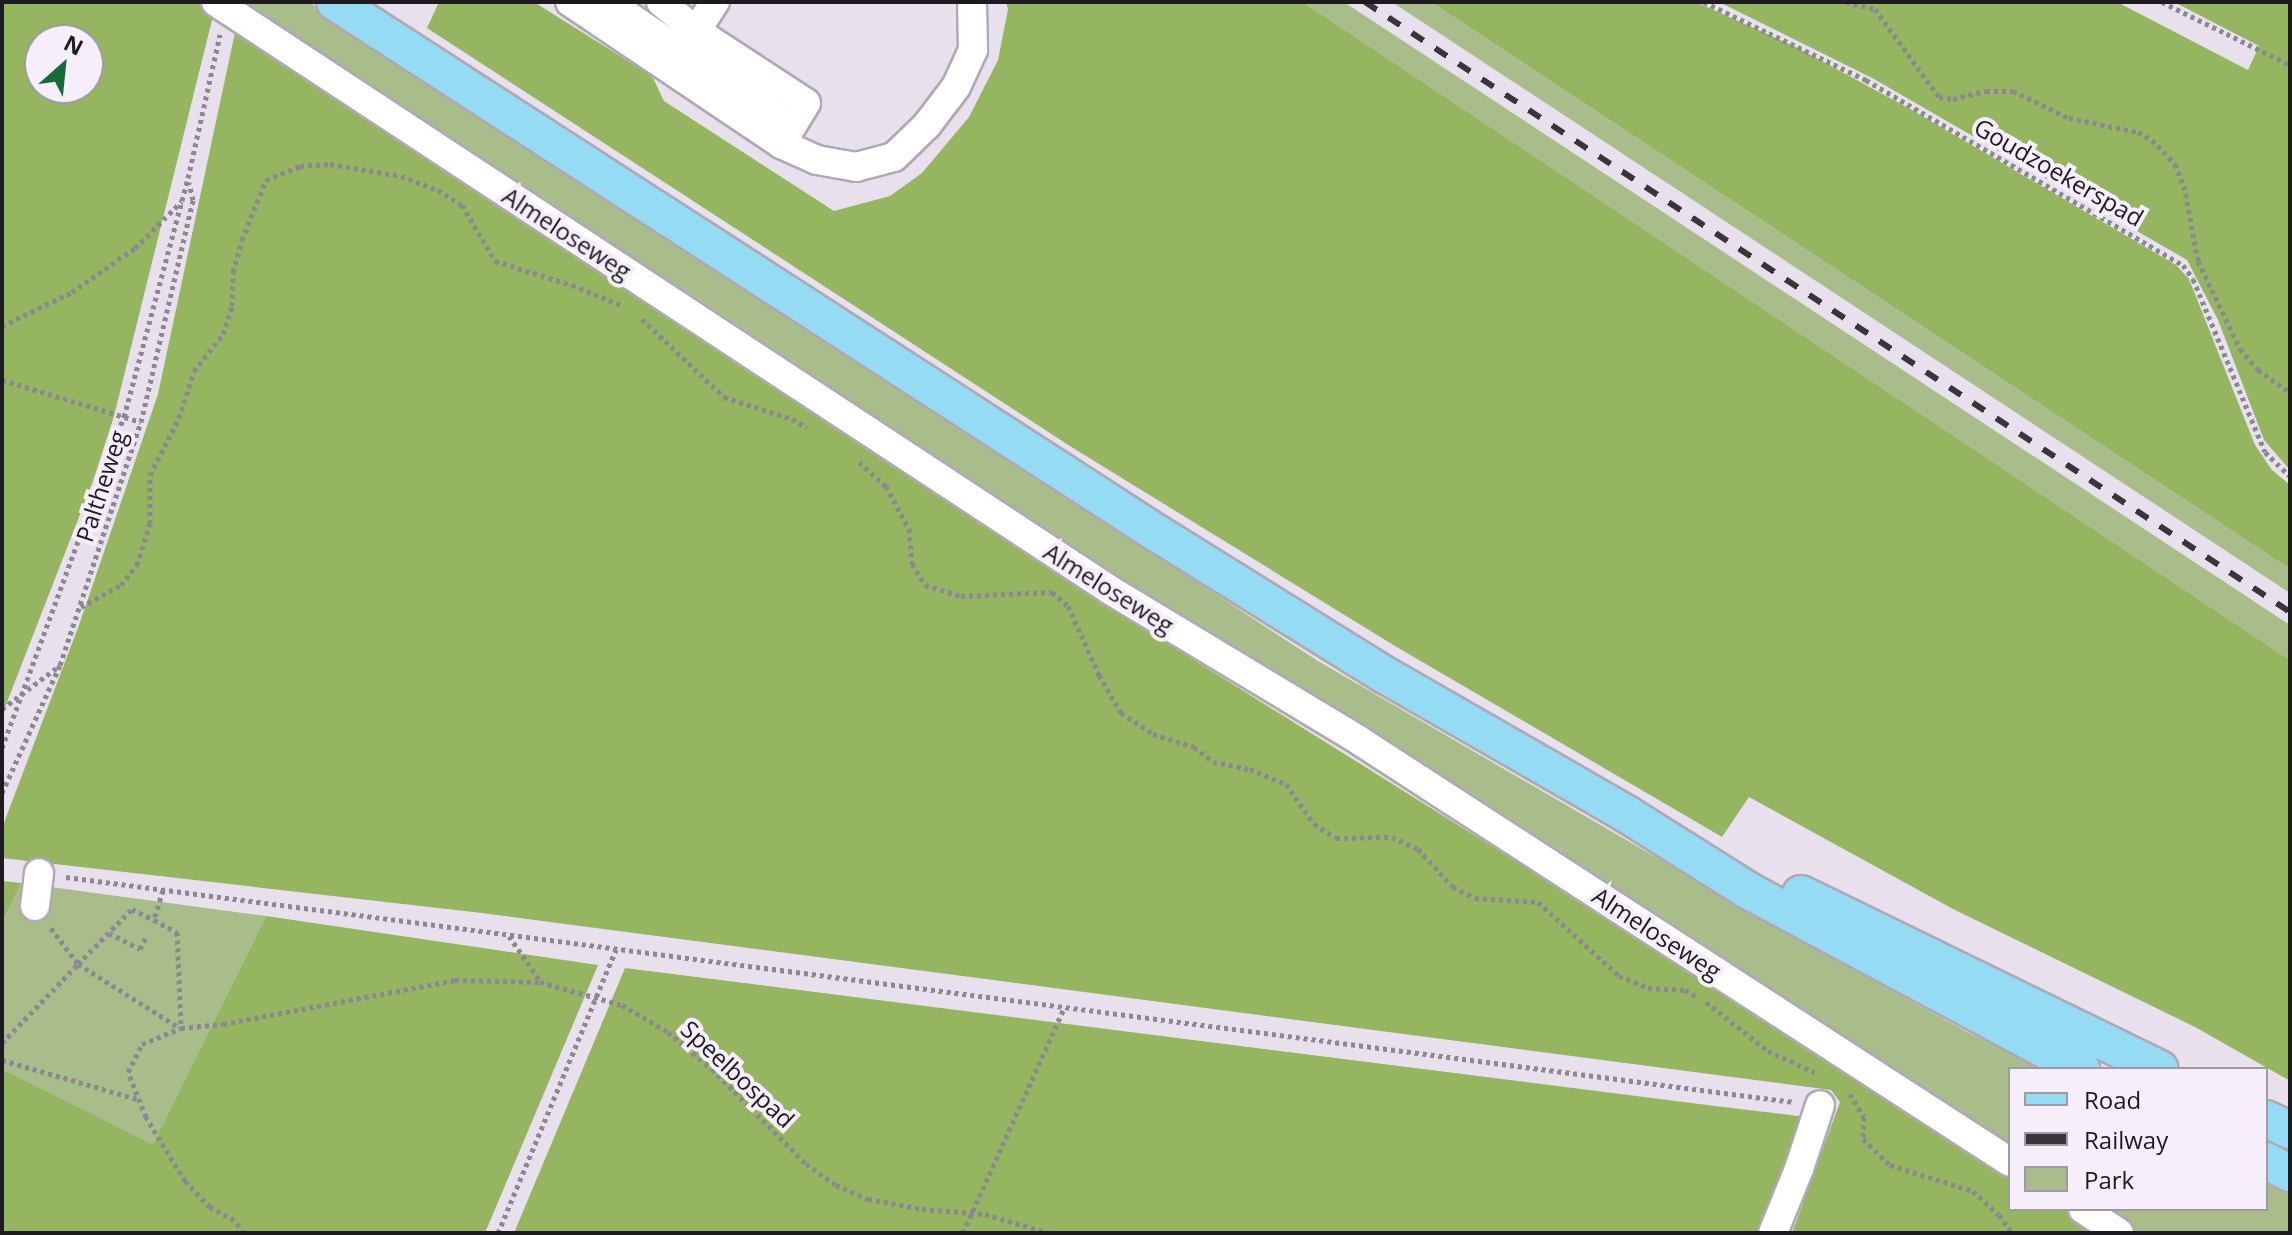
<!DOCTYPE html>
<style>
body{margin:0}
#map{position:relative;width:2292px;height:1235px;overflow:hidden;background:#e8e1ed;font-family:"Open Sans",sans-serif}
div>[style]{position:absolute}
.green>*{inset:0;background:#a9bd8b}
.forest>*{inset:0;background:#95b560}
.path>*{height:5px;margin-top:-2.5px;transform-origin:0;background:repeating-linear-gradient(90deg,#8c8790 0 4px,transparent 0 8px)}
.roads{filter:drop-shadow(2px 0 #b0a8b4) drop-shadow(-2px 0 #b0a8b4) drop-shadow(0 2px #b0a8b4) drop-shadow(0 -2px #b0a8b4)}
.minor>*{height:28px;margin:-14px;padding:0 14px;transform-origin:14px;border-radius:14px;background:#fff}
.major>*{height:36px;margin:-18px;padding:0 18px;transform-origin:18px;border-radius:18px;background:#95dbf3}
.rail>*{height:6px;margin-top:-3px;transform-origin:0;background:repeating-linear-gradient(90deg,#38353b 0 14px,transparent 0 28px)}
span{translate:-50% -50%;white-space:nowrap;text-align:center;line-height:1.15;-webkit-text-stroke:8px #f6eefa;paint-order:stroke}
.street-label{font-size:24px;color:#1e1b20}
.frame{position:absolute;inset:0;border:4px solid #1e1b20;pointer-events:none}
.legend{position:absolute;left:2008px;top:1067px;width:260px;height:144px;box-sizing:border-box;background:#f6eefa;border:2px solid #a09aa3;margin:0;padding:10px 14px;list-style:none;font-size:24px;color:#1e1b20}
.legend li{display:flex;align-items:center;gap:16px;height:40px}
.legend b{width:40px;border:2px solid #a09aa3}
.north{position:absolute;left:24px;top:24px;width:80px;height:80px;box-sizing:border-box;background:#f6eefa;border:2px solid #a09aa3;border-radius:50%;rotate:27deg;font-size:22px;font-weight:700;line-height:32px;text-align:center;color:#1e1b20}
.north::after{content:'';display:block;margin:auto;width:28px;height:36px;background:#186a3b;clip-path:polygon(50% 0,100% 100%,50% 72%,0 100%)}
</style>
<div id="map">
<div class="green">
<i style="clip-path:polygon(236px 2px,309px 2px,1318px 661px,1790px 935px,1969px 1033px,2044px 1069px,2010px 1069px,2010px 1151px,978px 486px,698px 299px)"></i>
<i style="clip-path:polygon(1303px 2px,1344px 2px,2290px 625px,2290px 660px)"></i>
<i style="clip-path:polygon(1392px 2px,1431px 2px,2290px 569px,2290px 593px)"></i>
<i style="clip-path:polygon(21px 883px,266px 916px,153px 1146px,2px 1069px,2px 923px)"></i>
<i style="clip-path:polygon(2266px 1177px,2290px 1188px,2290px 1233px,2138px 1233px,2100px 1209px,2266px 1209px)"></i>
</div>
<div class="forest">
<i style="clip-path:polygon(evenodd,2px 2px,200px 2px,214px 12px,114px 416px,93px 481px,2px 715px,2px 2px,40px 40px,88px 40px,88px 88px,40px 88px,40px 40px)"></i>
<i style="clip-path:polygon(439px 2px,534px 2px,652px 76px,664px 101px,834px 211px,890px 196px,922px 173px,969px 117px,998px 60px,1008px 9px,1006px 2px,1303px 2px,2290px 660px,2290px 1081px,2195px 1027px,1953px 909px,1749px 797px,1722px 837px,1395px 646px,1073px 448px,427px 28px)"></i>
<i style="clip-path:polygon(1431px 2px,1696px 2px,1796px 47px,1912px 110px,2176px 265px,2189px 279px,2255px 445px,2272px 470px,2290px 485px,2290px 569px)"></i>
<i style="clip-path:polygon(1719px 2px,2117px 2px,2248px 70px,2259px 46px,2174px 2px,2290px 2px,2290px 470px,2264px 440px,2218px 320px,2187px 260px,1874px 79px)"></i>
<i style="clip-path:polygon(237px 23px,720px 352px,1095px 598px,2010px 1170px,2010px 1209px,2069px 1209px,2105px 1233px,1792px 1233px,1840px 1102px,1831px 1090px,482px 913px,2px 858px,2px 828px,79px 625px,158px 394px)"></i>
<i style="clip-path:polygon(2px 881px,21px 883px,2px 923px)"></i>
<i style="clip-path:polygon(266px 916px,598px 965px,485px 1233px,2px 1233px,2px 1069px,153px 1145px)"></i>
<i style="clip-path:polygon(625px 968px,1715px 1106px,1806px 1117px,1762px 1233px,514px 1233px)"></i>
</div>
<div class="path">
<i style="left:1704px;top:2px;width:180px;rotate:25.7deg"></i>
<i style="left:1866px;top:80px;width:367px;rotate:30.3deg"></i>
<i style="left:2183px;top:265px;width:17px;rotate:54deg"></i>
<i style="left:2193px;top:279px;width:187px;rotate:67.4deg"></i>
<i style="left:2265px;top:452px;width:35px;rotate:44deg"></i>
<i style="left:1846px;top:2px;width:30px;rotate:14deg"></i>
<i style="left:1875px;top:9px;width:109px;rotate:54deg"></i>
<i style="left:1939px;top:97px;width:14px;rotate:8deg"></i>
<i style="left:1953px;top:99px;width:34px;rotate:-14deg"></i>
<i style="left:1986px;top:91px;width:27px"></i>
<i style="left:2013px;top:91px;width:62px;rotate:25.7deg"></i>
<i style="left:2069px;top:118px;width:70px;rotate:11.5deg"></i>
<i style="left:2138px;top:132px;width:16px;rotate:30deg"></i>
<i style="left:2152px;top:140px;width:33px;rotate:46deg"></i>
<i style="left:2175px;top:164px;width:24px;rotate:68deg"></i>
<i style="left:2184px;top:186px;width:76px;rotate:79.4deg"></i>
<i style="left:2198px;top:261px;width:98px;rotate:64.5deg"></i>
<i style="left:2240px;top:349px;width:28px;rotate:49deg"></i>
<i style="left:2258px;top:370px;width:39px;rotate:35deg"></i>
<i style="left:2162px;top:2px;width:143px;rotate:26.2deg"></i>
<i style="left:642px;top:319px;width:113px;rotate:43.6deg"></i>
<i style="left:724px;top:397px;width:71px;rotate:17.9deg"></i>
<i style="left:792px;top:419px;width:17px;rotate:31deg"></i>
<i style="left:2px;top:326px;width:78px;rotate:-25.9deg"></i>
<i style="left:72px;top:292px;width:77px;rotate:-34.9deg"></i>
<i style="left:135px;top:248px;width:66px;rotate:-45deg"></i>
<i style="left:2px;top:380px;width:145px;rotate:16.8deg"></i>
<i style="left:859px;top:462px;width:36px;rotate:42deg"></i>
<i style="left:886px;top:486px;width:49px;rotate:61.9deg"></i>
<i style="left:909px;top:529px;width:35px;rotate:85deg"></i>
<i style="left:912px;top:564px;width:25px;rotate:58deg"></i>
<i style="left:925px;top:585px;width:38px;rotate:17deg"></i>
<i style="left:961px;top:596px;width:91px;rotate:-2.5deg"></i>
<i style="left:1052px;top:592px;width:21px;rotate:41deg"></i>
<i style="left:1068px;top:606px;width:76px;rotate:65.8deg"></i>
<i style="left:1099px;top:675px;width:44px;rotate:59.9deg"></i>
<i style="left:1121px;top:713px;width:38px;rotate:33deg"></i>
<i style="left:1153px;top:734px;width:43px;rotate:17.6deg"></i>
<i style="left:1194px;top:747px;width:24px;rotate:38deg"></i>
<i style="left:1213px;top:762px;width:38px;rotate:11deg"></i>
<i style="left:1250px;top:769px;width:39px;rotate:23deg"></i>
<i style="left:1286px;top:784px;width:49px;rotate:55deg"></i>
<i style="left:1314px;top:824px;width:26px;rotate:32deg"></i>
<i style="left:1336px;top:838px;width:56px;rotate:-1deg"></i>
<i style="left:1392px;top:837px;width:29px;rotate:25deg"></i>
<i style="left:1418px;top:849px;width:52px;rotate:47.4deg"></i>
<i style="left:1453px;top:887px;width:25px;rotate:27deg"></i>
<i style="left:1475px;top:898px;width:63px;rotate:3.6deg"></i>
<i style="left:1538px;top:902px;width:110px;rotate:42.4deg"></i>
<i style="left:1619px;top:976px;width:31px;rotate:22deg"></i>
<i style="left:1648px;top:988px;width:37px;rotate:3deg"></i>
<i style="left:1685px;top:990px;width:14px;rotate:30deg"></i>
<i style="left:81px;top:607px;width:46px;rotate:-28.8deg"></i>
<i style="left:121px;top:585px;width:26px;rotate:-51deg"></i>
<i style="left:137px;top:565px;width:44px;rotate:-72.8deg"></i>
<i style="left:150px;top:523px;width:48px;rotate:-90deg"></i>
<i style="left:150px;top:475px;width:64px;rotate:-63deg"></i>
<i style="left:179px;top:418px;width:49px;rotate:-72.3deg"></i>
<i style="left:194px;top:371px;width:47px;rotate:-51.9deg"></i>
<i style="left:223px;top:334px;width:29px;rotate:-72deg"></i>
<i style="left:232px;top:306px;width:34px;rotate:-88deg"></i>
<i style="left:233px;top:272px;width:33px;rotate:-74deg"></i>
<i style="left:242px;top:240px;width:65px;rotate:-68.2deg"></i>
<i style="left:266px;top:180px;width:37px;rotate:-22deg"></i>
<i style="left:300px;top:166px;width:30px;rotate:-4deg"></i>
<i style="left:330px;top:164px;width:72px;rotate:9.6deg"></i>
<i style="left:401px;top:176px;width:40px;rotate:21deg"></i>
<i style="left:438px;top:190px;width:28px;rotate:32deg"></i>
<i style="left:462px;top:205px;width:65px;rotate:59.5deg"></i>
<i style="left:495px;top:261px;width:81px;rotate:17.3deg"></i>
<i style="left:572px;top:285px;width:53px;rotate:22.2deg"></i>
<i style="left:2px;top:709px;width:71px;rotate:-37deg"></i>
<i style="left:2px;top:748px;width:353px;rotate:-69.8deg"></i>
<i style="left:124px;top:417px;width:247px;rotate:-75deg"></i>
<i style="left:188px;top:178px;width:147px;rotate:-77.4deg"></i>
<i style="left:2px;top:793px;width:141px;rotate:-65.6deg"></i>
<i style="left:60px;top:665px;width:256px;rotate:-71.6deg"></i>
<i style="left:141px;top:422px;width:228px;rotate:-76.8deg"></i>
<i style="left:193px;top:200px;width:18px;rotate:-103deg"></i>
<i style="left:66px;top:877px;width:1743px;rotate:7.42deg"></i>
<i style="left:163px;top:890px;width:31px;rotate:107deg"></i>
<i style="left:154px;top:920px;width:26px;rotate:28deg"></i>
<i style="left:177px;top:932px;width:96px;rotate:87.6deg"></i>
<i style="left:51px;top:928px;width:45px;rotate:53.1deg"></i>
<i style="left:78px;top:964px;width:77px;rotate:-45.5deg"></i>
<i style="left:132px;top:909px;width:25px;rotate:27deg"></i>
<i style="left:109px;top:933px;width:35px;rotate:27deg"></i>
<i style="left:140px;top:949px;width:13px;rotate:-63deg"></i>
<i style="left:509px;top:936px;width:55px;rotate:55.4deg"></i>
<i style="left:1706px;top:1002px;width:79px;rotate:38.3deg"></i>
<i style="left:1768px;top:1051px;width:51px;rotate:24.5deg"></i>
<i style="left:2px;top:1043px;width:110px;rotate:-46.1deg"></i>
<i style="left:78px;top:964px;width:120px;rotate:32.1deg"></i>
<i style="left:2px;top:1060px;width:141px;rotate:16.1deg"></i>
<i style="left:1850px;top:1094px;width:27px;rotate:59deg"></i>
<i style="left:1864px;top:1117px;width:22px;rotate:93deg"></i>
<i style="left:1863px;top:1139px;width:37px;rotate:44deg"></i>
<i style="left:1890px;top:1165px;width:87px;rotate:17.4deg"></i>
<i style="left:1973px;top:1191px;width:35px;rotate:43deg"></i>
<i style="left:1999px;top:1215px;width:22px;rotate:54deg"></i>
<i style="left:244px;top:1233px;width:16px;rotate:-128deg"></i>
<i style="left:234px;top:1220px;width:27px;rotate:-152deg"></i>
<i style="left:210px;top:1207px;width:36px;rotate:-134deg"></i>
<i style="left:185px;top:1181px;width:75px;rotate:-121.4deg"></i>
<i style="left:146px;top:1117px;width:48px;rotate:-111.8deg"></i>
<i style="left:128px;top:1072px;width:31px;rotate:-63deg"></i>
<i style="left:142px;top:1044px;width:42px;rotate:-22.3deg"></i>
<i style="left:181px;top:1028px;width:42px;rotate:-5.4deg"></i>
<i style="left:223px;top:1024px;width:236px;rotate:-10.7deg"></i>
<i style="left:455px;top:980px;width:85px;rotate:1.3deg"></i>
<i style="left:540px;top:982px;width:85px;rotate:15.7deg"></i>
<i style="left:622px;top:1005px;width:53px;rotate:30.4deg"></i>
<i style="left:668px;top:1032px;width:57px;rotate:40.1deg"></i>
<i style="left:712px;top:1069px;width:134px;rotate:45.3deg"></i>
<i style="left:806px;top:1164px;width:37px;rotate:35deg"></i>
<i style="left:836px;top:1185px;width:35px;rotate:24deg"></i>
<i style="left:868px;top:1199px;width:55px;rotate:10.5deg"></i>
<i style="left:922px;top:1209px;width:63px;rotate:4.5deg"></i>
<i style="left:985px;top:1214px;width:67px;rotate:16.5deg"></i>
<i style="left:498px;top:1233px;width:307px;rotate:-67.4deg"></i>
<i style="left:963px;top:1233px;width:247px;rotate:-65.8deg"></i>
</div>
<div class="roads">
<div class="minor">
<i style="left:216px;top:2px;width:1070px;rotate:33.33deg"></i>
<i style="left:1110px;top:590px;width:292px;rotate:31.1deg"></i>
<i style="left:1360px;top:741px;width:774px;rotate:32.93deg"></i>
<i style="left:570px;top:2px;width:254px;rotate:33.9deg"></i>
<i style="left:781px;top:144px;width:39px;rotate:24deg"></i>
<i style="left:817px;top:160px;width:40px;rotate:10deg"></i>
<i style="left:856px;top:167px;width:39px;rotate:-15deg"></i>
<i style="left:894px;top:157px;width:46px;rotate:-44.1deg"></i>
<i style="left:927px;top:125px;width:48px;rotate:-52.7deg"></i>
<i style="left:956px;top:87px;width:41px;rotate:-65.3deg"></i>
<i style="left:973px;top:50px;width:48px;rotate:-91.2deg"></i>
<i style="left:608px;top:2px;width:209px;rotate:34.3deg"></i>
<i style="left:661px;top:2px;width:45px;rotate:39.6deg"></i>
<i style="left:696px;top:31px;width:131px;rotate:33.2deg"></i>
<i style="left:806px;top:103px;width:48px;rotate:121.4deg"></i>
<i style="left:696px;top:31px;width:35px;rotate:-57deg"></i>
<i style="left:35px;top:906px;width:33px;rotate:-83deg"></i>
<i style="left:2083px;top:1209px;width:43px;rotate:33.7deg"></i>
<i style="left:1773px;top:1233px;width:69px;rotate:-67.9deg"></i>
<i style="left:1799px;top:1169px;width:67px;rotate:-71.8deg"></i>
</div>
<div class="major">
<i style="left:335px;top:2px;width:976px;rotate:32.88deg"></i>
<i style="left:1155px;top:532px;width:271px;rotate:31.9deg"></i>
<i style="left:1385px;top:675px;width:277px;rotate:29.9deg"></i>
<i style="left:1625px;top:813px;width:146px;rotate:32.2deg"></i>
<i style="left:1749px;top:891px;width:377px;rotate:28.2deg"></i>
<i style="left:1801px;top:894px;width:399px;rotate:26deg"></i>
<i style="left:2266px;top:1119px;width:26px;rotate:25deg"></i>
<i style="left:2266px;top:1161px;width:27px;rotate:27deg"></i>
</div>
</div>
<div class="rail">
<i style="left:1365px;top:2px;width:1108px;rotate:33.4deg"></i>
</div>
<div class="street-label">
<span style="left:2059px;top:172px;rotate:30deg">Goudzoekerspad</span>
<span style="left:567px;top:233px;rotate:33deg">Almeloseweg</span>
<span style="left:101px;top:486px;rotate:-72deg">Paltheweg</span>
<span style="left:1109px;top:588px;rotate:32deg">Almeloseweg</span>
<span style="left:1657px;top:933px;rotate:33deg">Almeloseweg</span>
<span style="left:738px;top:1074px;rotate:43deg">Speelbospad</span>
</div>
<div class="frame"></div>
<ul class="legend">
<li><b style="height:10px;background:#95dbf3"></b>Road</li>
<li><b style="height:10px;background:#38353b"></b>Railway</li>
<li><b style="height:22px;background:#a9bd8b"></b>Park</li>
</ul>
<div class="north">N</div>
</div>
